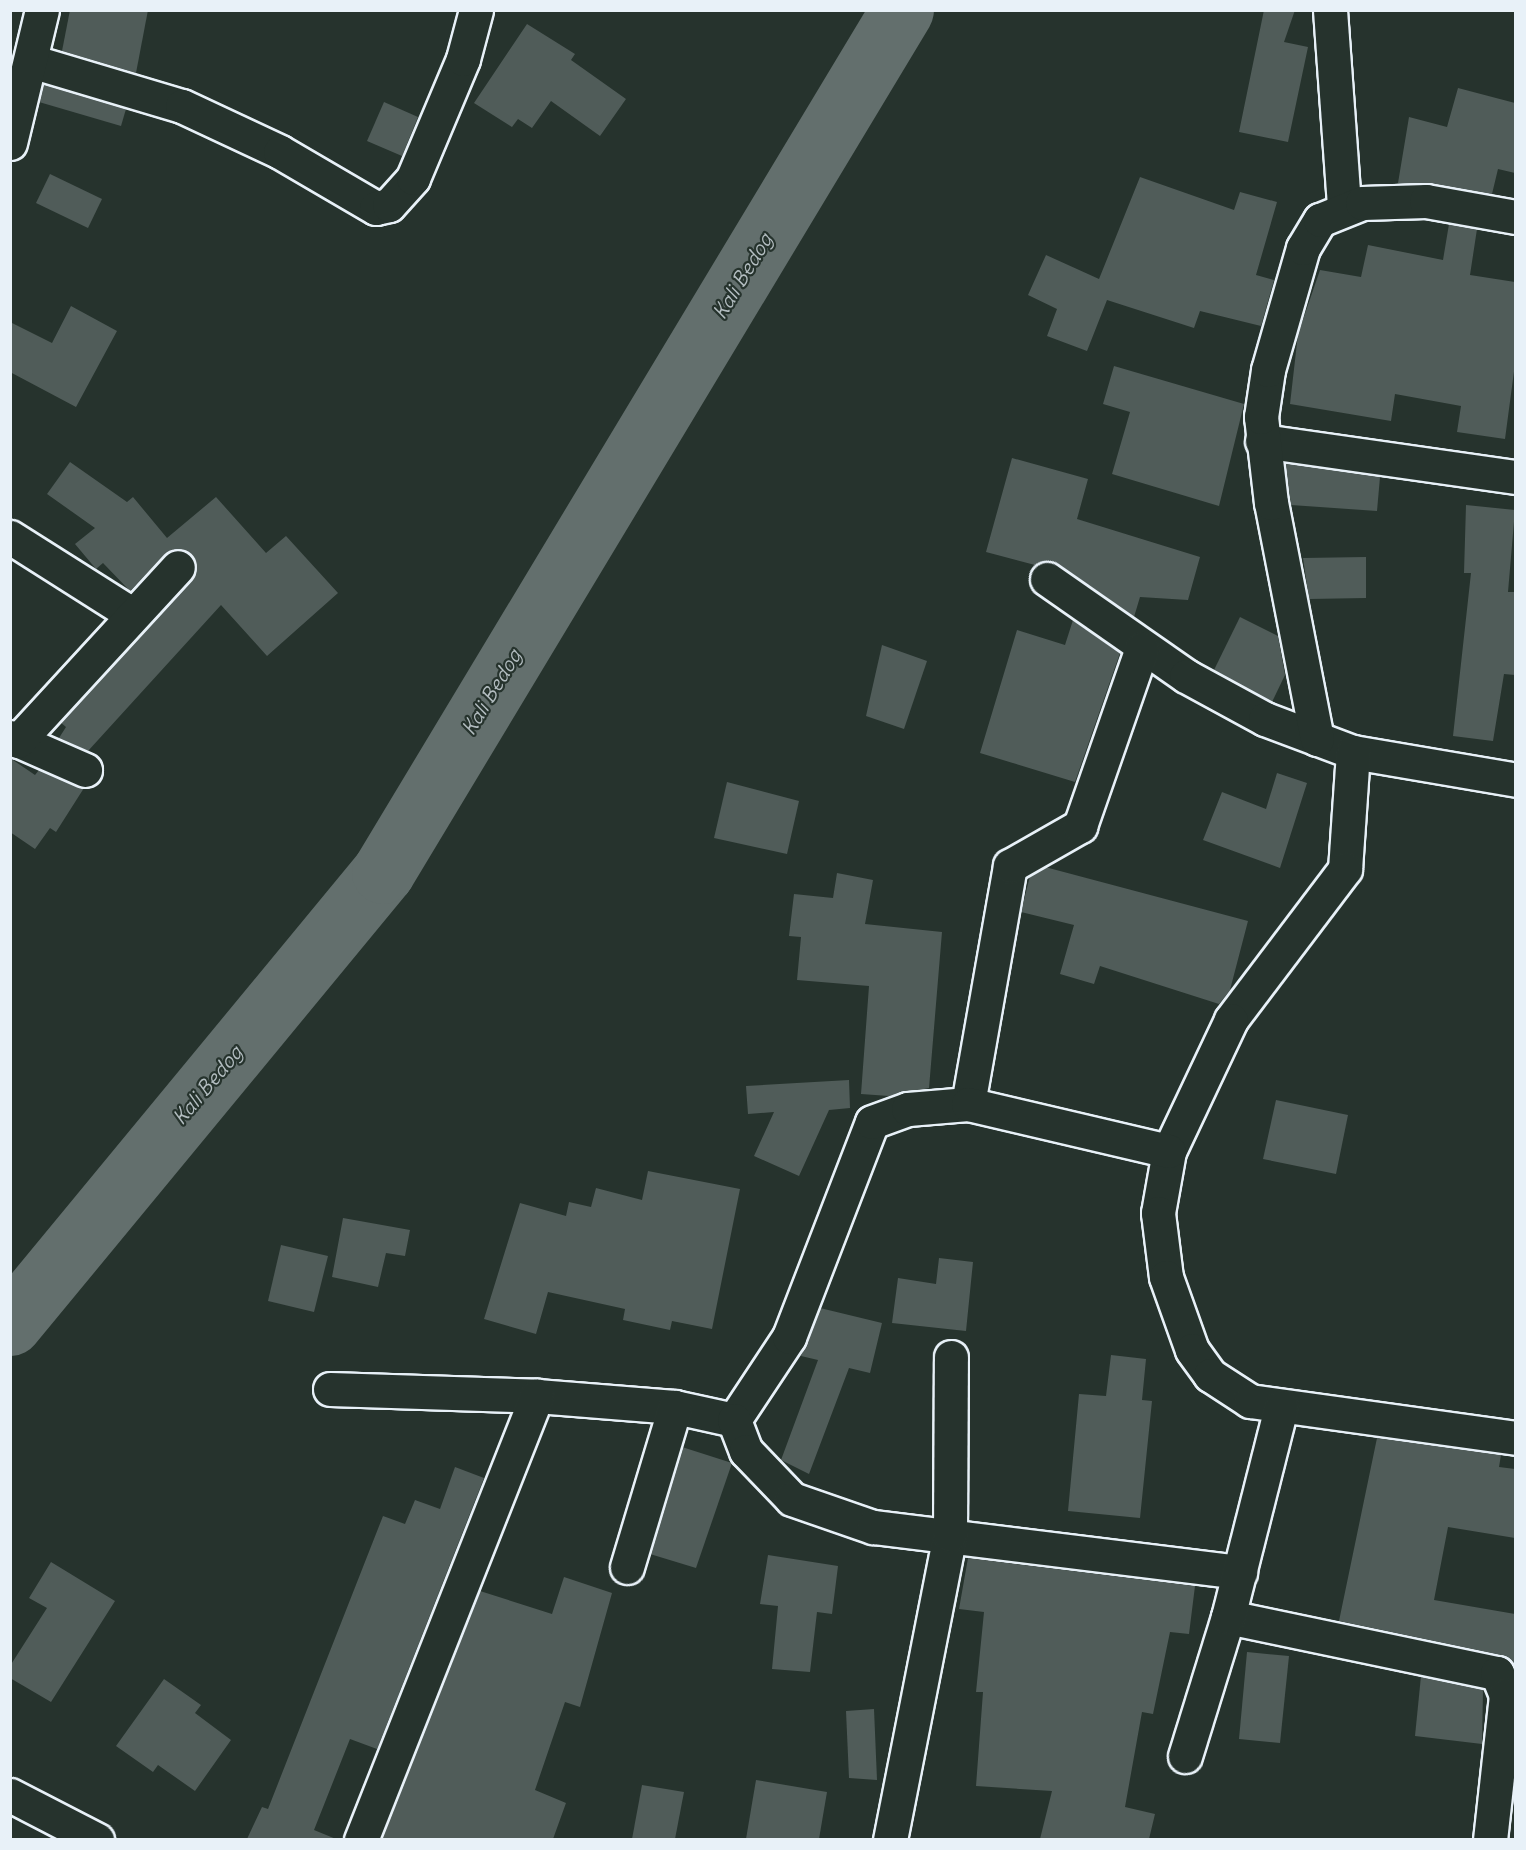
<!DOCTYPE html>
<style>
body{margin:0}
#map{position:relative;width:1526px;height:1850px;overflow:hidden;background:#26332d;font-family:Delius,sans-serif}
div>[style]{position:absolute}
.river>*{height:63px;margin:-31.5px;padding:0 31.5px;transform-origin:31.5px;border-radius:31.5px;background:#636f6d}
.building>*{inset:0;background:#505c59}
.roads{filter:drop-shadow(2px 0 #e8f1f8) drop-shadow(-2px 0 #e8f1f8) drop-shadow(0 2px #e8f1f8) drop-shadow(0 -2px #e8f1f8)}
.minor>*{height:33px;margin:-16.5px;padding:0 16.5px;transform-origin:16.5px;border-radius:16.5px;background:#26332d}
span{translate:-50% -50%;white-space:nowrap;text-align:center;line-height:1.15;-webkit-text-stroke:4.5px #26332d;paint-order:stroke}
.water-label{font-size:20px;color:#b3bdc0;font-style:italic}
.frame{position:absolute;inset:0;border:12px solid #e8f1f8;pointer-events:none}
</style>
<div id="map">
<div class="river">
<i style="left:10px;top:1324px;width:586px;rotate:-50.47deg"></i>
<i style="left:383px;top:872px;width:1006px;rotate:-58.95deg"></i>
</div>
<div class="building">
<i style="clip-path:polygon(70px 10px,148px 10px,136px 73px,62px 51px)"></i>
<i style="clip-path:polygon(1264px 10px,1295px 10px,1284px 42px,1308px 47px,1288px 142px,1239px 132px)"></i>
<i style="clip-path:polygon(527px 24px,575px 54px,571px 60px,626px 99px,600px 136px,551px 101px,532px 128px,518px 119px,512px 127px,474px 103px)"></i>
<i style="clip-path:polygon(43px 84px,126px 109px,121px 126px,39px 102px)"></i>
<i style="clip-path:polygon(1458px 88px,1515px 103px,1515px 173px,1498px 169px,1492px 194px,1398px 183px,1409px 117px,1447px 127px)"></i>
<i style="clip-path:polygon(384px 102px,418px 117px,402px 156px,367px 141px)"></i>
<i style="clip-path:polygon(50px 174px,102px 199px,88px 228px,36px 203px)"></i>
<i style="clip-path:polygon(1140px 177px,1234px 210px,1240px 192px,1277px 202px,1256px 275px,1274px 280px,1261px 326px,1200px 311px,1194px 328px,1107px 300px,1087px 351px,1047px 336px,1057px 309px,1028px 295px,1046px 255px,1099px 279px)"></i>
<i style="clip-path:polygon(1449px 224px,1477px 229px,1470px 275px,1515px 282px,1515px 364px,1505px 439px,1457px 432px,1461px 406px,1395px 394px,1391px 421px,1290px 404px,1298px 334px,1320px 270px,1361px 277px,1368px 245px,1443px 260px)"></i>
<i style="clip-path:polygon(71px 306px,117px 331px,76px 407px,10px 372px,10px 322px,52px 343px)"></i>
<i style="clip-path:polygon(1114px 366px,1244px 404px,1219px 506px,1112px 474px,1130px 412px,1103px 404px)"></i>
<i style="clip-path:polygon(1012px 458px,1088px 479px,1077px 519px,1200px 557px,1188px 600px,1140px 597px,1134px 617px,1057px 563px,1035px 565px,986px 552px)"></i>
<i style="clip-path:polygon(70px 462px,127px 502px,133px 497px,167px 538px,216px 497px,266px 553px,286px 536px,338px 593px,267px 656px,221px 605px,88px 751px,59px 738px,66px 727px,60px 722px,196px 571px,191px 554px,182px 549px,165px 554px,130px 591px,103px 563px,96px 569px,75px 544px,95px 528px,47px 494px)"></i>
<i style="clip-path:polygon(1285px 463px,1380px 477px,1377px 511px,1291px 505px)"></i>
<i style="clip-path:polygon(1466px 505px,1515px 510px,1508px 592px,1515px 592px,1515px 675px,1504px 674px,1493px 741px,1453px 736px,1471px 573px,1464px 573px)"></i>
<i style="clip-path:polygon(1366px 557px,1366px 598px,1309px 599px,1303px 558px)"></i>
<i style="clip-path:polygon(1240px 617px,1278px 636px,1285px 675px,1272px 702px,1214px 670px)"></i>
<i style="clip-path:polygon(1073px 620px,1120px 653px,1075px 782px,980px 753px,1017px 630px,1065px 645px)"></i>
<i style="clip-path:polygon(882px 645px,927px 661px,904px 729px,866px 716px)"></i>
<i style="clip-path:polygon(10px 758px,35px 775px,39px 770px,84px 788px,56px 832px,50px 828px,35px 849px,10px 832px)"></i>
<i style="clip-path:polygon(1277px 773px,1307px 783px,1280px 868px,1203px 840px,1222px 792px,1266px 809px)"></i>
<i style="clip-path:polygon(727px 782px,799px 801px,787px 854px,714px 838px)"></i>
<i style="clip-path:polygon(1045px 867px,1248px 921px,1230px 990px,1219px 1004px,1100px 966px,1094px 984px,1060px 974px,1074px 925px,1021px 912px,1030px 876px)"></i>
<i style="clip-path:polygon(837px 873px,873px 880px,865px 924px,942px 932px,929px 1088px,889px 1096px,861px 1094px,869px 986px,797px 980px,801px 937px,789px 936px,794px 894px,833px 898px)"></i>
<i style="clip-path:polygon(849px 1080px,850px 1108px,829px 1110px,799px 1176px,754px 1156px,774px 1112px,748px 1114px,746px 1086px)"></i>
<i style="clip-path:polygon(1276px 1100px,1348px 1115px,1336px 1174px,1263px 1159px)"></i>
<i style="clip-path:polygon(648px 1171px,740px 1189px,712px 1329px,672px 1321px,670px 1330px,623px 1320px,625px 1309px,548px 1292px,536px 1334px,484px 1319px,520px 1203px,566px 1216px,569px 1202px,591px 1207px,596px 1188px,642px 1200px)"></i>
<i style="clip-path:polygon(343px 1218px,410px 1230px,405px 1256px,386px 1253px,378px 1287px,332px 1277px)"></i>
<i style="clip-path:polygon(281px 1245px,328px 1256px,314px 1312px,268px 1301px)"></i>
<i style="clip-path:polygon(939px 1258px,973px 1262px,966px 1331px,892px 1323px,898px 1278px,936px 1284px)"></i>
<i style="clip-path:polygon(820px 1308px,882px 1323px,870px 1373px,849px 1368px,809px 1474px,781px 1460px,818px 1360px,801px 1356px)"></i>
<i style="clip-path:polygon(1111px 1355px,1146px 1359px,1142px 1400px,1152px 1401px,1140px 1518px,1068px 1511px,1079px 1394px,1106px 1396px)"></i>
<i style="clip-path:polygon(1377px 1438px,1501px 1455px,1499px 1467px,1515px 1469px,1515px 1538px,1448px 1527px,1434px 1600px,1515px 1614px,1515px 1669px,1501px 1655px,1339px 1621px)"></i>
<i style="clip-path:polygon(682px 1447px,732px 1463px,696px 1568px,650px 1554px)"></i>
<i style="clip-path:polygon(455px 1467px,484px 1478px,377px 1749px,350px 1739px,314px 1830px,336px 1839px,247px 1839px,262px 1807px,268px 1809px,383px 1516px,405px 1524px,415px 1500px,440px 1509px)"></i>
<i style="clip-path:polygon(768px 1555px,838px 1566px,832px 1614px,817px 1612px,810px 1672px,772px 1669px,778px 1606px,760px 1604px)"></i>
<i style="clip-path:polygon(968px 1558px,1195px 1586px,1189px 1634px,1170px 1632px,1153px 1714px,1142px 1712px,1125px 1807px,1155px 1814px,1149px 1839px,1040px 1839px,1052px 1791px,976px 1786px,983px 1692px,976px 1692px,984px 1612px,959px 1609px)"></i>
<i style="clip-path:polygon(51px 1562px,115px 1601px,51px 1702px,10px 1678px,10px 1666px,47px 1608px,29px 1598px)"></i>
<i style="clip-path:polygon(564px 1577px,612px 1593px,580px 1707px,565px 1702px,535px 1790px,566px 1803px,553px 1839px,381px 1839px,480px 1591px,552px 1614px)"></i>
<i style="clip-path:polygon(1247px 1652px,1289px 1656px,1280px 1743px,1239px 1739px)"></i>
<i style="clip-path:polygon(1421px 1676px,1483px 1689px,1482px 1744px,1415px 1736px)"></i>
<i style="clip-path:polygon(164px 1679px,201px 1705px,195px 1713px,231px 1740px,195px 1791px,158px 1765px,153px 1772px,116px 1746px)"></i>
<i style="clip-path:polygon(874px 1709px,877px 1780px,849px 1778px,846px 1711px)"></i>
<i style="clip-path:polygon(756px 1780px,827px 1792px,819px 1839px,746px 1839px)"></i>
<i style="clip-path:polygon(642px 1785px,684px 1792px,675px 1839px,632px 1839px)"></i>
</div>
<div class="roads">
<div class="minor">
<i style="left:1330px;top:10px;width:197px;rotate:85.9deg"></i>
<i style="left:34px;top:62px;width:154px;rotate:16.6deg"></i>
<i style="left:182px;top:106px;width:108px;rotate:25.1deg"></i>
<i style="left:280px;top:152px;width:111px;rotate:30.3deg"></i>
<i style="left:376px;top:208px;width:13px;rotate:-13deg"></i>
<i style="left:389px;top:205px;width:36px;rotate:-48deg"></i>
<i style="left:413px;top:178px;width:129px;rotate:-67.2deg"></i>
<i style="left:463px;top:59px;width:51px;rotate:-75.1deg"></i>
<i style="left:10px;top:143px;width:137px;rotate:-76.5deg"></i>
<i style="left:1262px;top:441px;width:257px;rotate:8.1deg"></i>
<i style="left:10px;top:537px;width:142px;rotate:32.3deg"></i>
<i style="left:1047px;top:579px;width:169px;rotate:34.9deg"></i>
<i style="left:1186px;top:676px;width:90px;rotate:28.6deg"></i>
<i style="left:1265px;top:719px;width:94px;rotate:20.6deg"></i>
<i style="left:1353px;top:752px;width:165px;rotate:9.7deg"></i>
<i style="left:10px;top:737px;width:82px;rotate:23.7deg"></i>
<i style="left:1317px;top:739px;width:240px;rotate:-101deg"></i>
<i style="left:1271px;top:503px;width:87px;rotate:-96.6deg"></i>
<i style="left:1261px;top:417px;width:48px;rotate:-81.5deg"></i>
<i style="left:1268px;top:370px;width:127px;rotate:-74deg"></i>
<i style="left:1303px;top:248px;width:33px;rotate:-59deg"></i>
<i style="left:1320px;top:220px;width:45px;rotate:-22deg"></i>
<i style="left:1362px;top:203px;width:64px;rotate:-1.8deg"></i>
<i style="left:1426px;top:201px;width:91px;rotate:10.1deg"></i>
<i style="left:18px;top:741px;width:236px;rotate:-47.4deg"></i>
<i style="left:1353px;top:752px;width:117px;rotate:93.9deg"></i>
<i style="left:1345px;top:869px;width:189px;rotate:127.1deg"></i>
<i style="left:1231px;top:1020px;width:145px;rotate:115.3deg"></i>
<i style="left:1169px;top:1151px;width:63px;rotate:100.1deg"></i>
<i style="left:1158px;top:1213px;width:64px;rotate:82.9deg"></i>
<i style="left:1166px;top:1277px;width:77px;rotate:70.4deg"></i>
<i style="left:1192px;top:1350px;width:31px;rotate:54deg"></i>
<i style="left:1210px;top:1375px;width:48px;rotate:33deg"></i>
<i style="left:1250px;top:1401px;width:269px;rotate:7.9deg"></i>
<i style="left:968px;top:1104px;width:242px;rotate:-80deg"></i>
<i style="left:1010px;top:866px;width:81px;rotate:-29.7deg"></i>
<i style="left:1080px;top:826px;width:188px;rotate:-70.8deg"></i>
<i style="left:330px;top:1389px;width:207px;rotate:1.9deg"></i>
<i style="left:537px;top:1396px;width:138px;rotate:4.6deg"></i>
<i style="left:675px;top:1407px;width:60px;rotate:12.4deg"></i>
<i style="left:734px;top:1420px;width:100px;rotate:-56.5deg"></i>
<i style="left:789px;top:1337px;width:230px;rotate:-68.9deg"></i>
<i style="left:872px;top:1122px;width:38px;rotate:-20deg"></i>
<i style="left:908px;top:1109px;width:60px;rotate:-4.8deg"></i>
<i style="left:968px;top:1104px;width:206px;rotate:13.2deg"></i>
<i style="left:734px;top:1420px;width:33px;rotate:69deg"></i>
<i style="left:746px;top:1451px;width:66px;rotate:46.2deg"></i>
<i style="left:792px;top:1499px;width:86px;rotate:19.1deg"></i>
<i style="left:873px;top:1527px;width:370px;rotate:7deg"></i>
<i style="left:627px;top:1567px;width:167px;rotate:-73.3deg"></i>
<i style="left:1228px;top:1617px;width:275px;rotate:11.8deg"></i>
<i style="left:1497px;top:1673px;width:24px;rotate:68deg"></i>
<i style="left:1506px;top:1695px;width:146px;rotate:96.3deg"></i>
<i style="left:1185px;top:1756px;width:145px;rotate:-72.8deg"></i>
<i style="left:1228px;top:1617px;width:217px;rotate:-75.8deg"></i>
<i style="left:10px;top:1795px;width:98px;rotate:27.3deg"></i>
<i style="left:361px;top:1840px;width:478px;rotate:-68.4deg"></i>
<i style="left:890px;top:1840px;width:311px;rotate:-78.9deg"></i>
<i style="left:950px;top:1535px;width:178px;rotate:-89.7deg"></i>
</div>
</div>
<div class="water-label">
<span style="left:742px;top:276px;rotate:-59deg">Kali Bedog</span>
<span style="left:491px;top:692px;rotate:-59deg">Kali Bedog</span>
<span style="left:207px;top:1085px;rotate:-50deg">Kali Bedog</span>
</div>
<div class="frame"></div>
</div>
